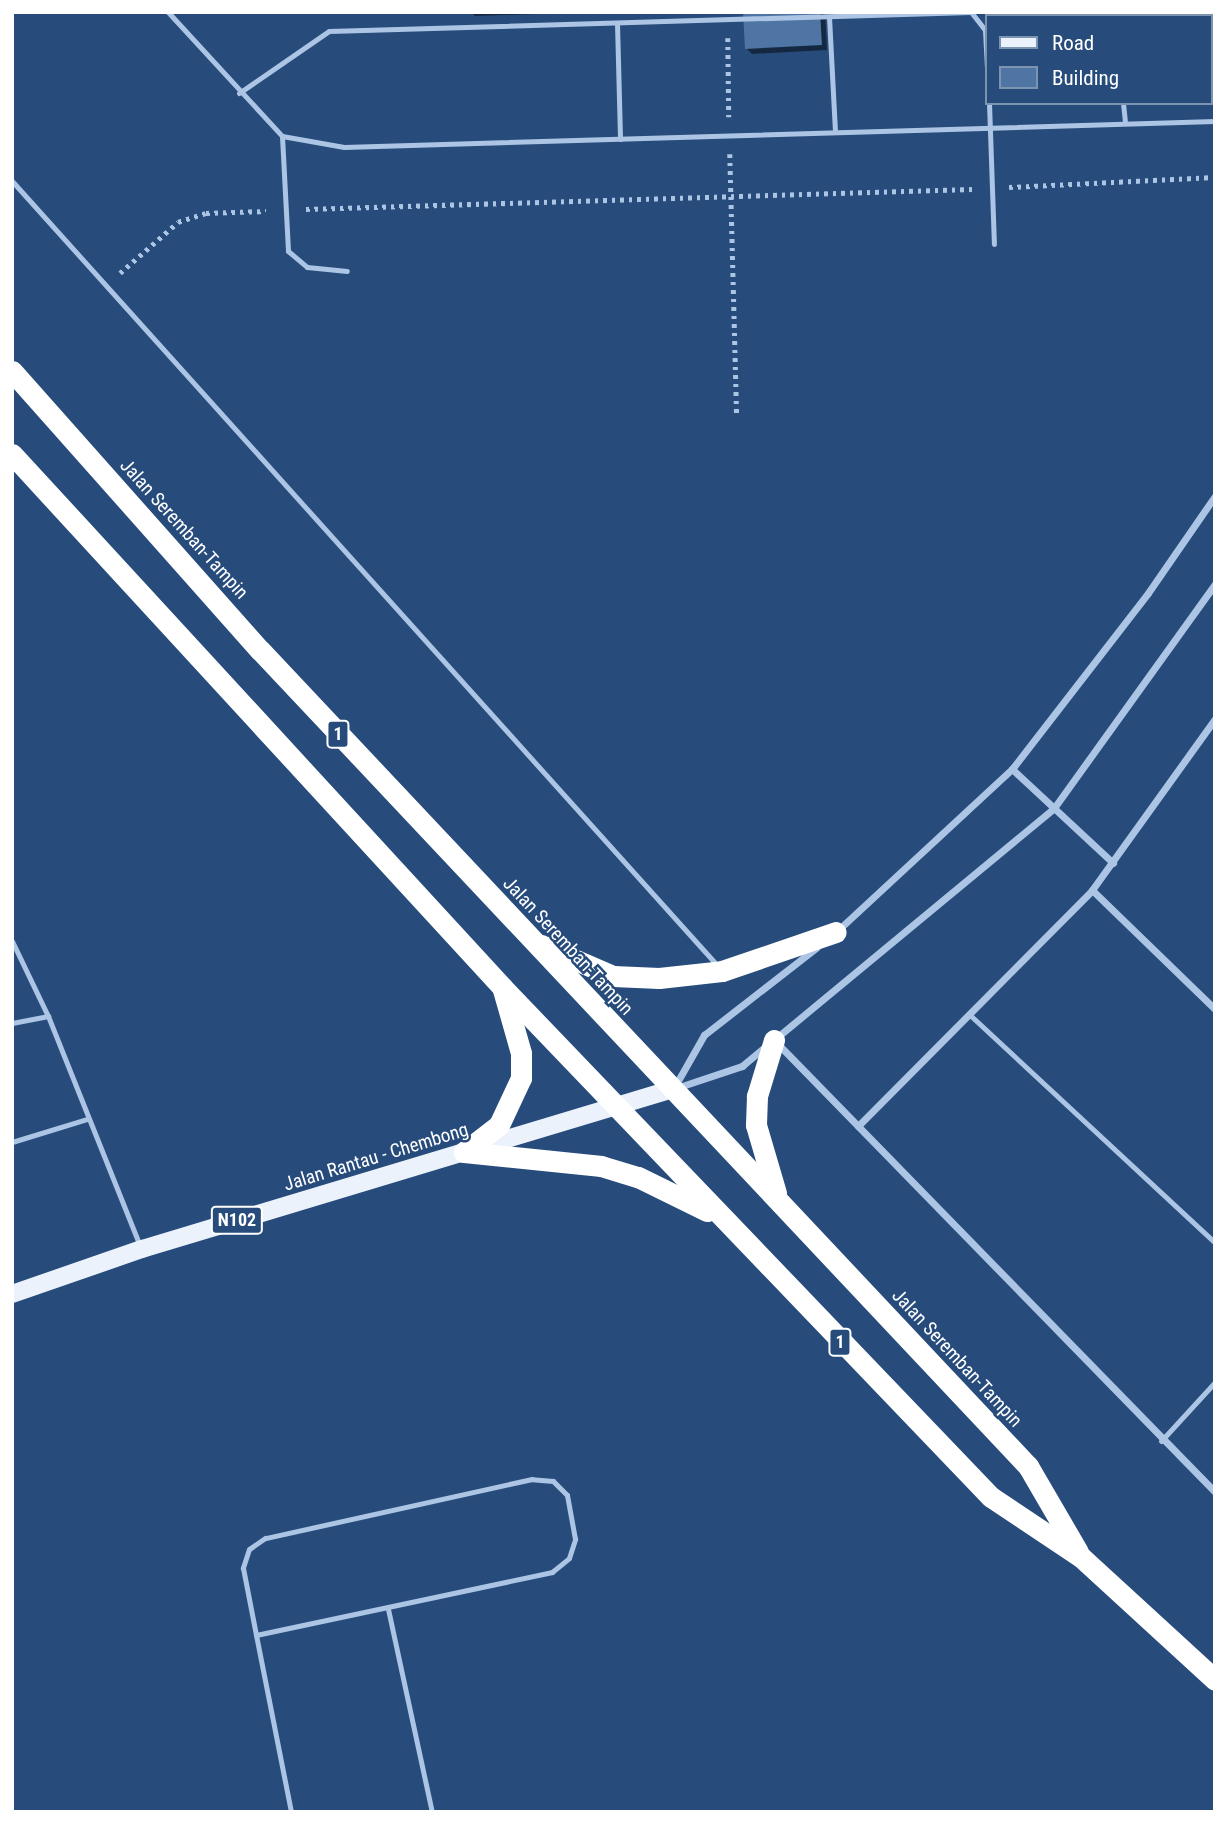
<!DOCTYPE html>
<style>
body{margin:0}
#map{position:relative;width:1227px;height:1824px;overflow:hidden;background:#274c7c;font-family:"Roboto Condensed",sans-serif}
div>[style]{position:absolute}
.shadow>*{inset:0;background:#0007}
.building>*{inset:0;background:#4f75a4}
.path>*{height:4.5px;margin-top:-2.25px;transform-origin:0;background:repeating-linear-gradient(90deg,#acc5e4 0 3.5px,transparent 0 8.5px)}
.lane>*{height:5px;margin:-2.5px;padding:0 2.5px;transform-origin:2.5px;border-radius:2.5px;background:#acc5e4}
.street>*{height:7px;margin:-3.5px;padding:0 3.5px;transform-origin:3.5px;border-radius:3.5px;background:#acc5e4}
.primary>*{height:18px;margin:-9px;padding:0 9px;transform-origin:9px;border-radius:9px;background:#ebf2fc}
.highway>*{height:21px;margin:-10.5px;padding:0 10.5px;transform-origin:10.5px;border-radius:10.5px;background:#fff}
span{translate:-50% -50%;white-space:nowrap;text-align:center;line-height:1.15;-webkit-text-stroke:5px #274c7c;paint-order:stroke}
.shield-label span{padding:2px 5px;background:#274c7c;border:2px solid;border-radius:5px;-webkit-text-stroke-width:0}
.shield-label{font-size:18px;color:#fff;font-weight:700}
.street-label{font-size:19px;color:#fff}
.frame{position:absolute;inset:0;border:14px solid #fff;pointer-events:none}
.legend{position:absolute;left:985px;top:14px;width:228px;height:91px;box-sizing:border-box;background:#274c7c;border:2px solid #7d94b0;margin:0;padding:9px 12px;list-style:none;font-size:21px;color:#fff}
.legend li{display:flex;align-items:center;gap:14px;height:35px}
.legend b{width:35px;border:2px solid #7d94b0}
</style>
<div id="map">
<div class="shadow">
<i style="clip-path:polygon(471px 12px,594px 12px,475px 16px)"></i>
<i style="clip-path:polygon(745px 12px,825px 12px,827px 50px,752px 54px,746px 48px)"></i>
</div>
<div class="building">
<i style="clip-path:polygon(743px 12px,820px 12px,822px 45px,745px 49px)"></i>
</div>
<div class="path">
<i style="left:728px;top:38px;width:79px;rotate:89.3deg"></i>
<i style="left:730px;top:154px;width:261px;rotate:88.5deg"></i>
<i style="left:1009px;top:187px;width:206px;rotate:-2.8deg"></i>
<i style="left:306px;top:209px;width:667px;rotate:-1.72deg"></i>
<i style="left:120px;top:273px;width:77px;rotate:-41.3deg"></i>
<i style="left:178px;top:222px;width:29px;rotate:-18deg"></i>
<i style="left:206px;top:213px;width:60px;rotate:-1.9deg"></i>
</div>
<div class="lane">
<i style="left:168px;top:12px;width:168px;rotate:47.4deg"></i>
<i style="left:282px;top:136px;width:63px;rotate:10.1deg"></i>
<i style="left:344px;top:147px;width:871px;rotate:-1.71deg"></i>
<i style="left:1116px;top:12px;width:4px;rotate:90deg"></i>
<i style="left:829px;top:17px;width:115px;rotate:87deg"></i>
<i style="left:617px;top:23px;width:116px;rotate:88.5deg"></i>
<i style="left:239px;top:93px;width:109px;rotate:-34.6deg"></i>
<i style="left:329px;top:31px;width:642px;rotate:-1.7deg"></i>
<i style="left:971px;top:12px;width:23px;rotate:52deg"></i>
<i style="left:985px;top:30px;width:39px;rotate:87deg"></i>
<i style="left:989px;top:103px;width:141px;rotate:88deg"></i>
<i style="left:1123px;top:103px;width:18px;rotate:84deg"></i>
<i style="left:282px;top:136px;width:115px;rotate:87deg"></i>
<i style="left:288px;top:251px;width:25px;rotate:40deg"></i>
<i style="left:307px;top:267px;width:40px;rotate:5.7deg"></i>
<i style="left:12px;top:181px;width:1054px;rotate:48.04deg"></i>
<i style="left:12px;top:941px;width:83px;rotate:64.4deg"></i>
<i style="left:971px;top:1016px;width:333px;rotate:42.9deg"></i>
<i style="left:12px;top:1023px;width:37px;rotate:-11deg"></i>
<i style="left:48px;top:1016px;width:248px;rotate:68.2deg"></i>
<i style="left:12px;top:1142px;width:78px;rotate:-17deg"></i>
<i style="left:1161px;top:1441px;width:80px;rotate:-47.5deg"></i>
<i style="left:388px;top:1609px;width:208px;rotate:77.8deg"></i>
<i style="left:256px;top:1635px;width:303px;rotate:-12deg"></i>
<i style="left:552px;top:1572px;width:22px;rotate:-39deg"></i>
<i style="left:569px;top:1558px;width:20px;rotate:-72deg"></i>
<i style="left:575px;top:1539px;width:45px;rotate:-100.3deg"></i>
<i style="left:567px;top:1495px;width:20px;rotate:-135deg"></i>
<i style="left:553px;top:1481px;width:21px;rotate:-175deg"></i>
<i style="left:532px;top:1479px;width:273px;rotate:167.5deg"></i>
<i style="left:265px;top:1538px;width:19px;rotate:145deg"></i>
<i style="left:249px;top:1549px;width:20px;rotate:108deg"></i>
<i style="left:243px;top:1568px;width:68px;rotate:79deg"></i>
<i style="left:256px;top:1635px;width:180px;rotate:78.8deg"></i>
<i style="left:1214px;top:1812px;width:2px;rotate:-63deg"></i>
</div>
<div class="street">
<i style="left:1012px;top:769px;width:138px;rotate:42.9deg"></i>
<i style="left:1092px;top:890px;width:171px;rotate:44.1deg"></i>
<i style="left:837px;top:931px;width:238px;rotate:-42.8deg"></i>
<i style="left:1012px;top:769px;width:222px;rotate:-52.3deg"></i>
<i style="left:1148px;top:593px;width:118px;rotate:-55.4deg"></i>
<i style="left:775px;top:1039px;width:362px;rotate:-39.6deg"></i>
<i style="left:1054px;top:808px;width:276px;rotate:-54.3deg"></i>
<i style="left:777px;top:1043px;width:627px;rotate:45.71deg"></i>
<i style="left:675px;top:1086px;width:59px;rotate:-60.4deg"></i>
<i style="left:704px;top:1035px;width:143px;rotate:-37.9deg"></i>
<i style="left:676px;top:1088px;width:70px;rotate:-18.4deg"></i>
<i style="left:742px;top:1066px;width:31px;rotate:-40deg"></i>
<i style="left:858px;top:1126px;width:332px;rotate:-45.2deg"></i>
<i style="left:1092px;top:890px;width:211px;rotate:-54.3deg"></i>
</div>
<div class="primary">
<i style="left:12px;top:1294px;width:138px;rotate:-19.1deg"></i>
<i style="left:142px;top:1249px;width:555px;rotate:-16.77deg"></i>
</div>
<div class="highway">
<i style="left:12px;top:371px;width:373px;rotate:48.4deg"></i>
<i style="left:260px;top:650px;width:1121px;rotate:46.74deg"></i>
<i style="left:1028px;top:1466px;width:99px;rotate:59.8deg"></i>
<i style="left:12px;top:454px;width:725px;rotate:47.4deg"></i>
<i style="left:503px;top:988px;width:705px;rotate:46.21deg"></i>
<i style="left:991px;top:1497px;width:108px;rotate:33.7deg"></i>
<i style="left:1081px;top:1557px;width:182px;rotate:42.5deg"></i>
<i style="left:541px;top:945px;width:78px;rotate:23.3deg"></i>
<i style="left:613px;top:976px;width:46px;rotate:2.5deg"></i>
<i style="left:659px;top:978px;width:63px;rotate:-6.3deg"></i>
<i style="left:722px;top:971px;width:120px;rotate:-18.9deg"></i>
<i style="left:774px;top:1040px;width:59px;rotate:106.9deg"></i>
<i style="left:757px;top:1096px;width:29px;rotate:92deg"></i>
<i style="left:756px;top:1125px;width:71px;rotate:73.6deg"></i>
<i style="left:464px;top:1152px;width:138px;rotate:5.8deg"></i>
<i style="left:601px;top:1166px;width:39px;rotate:17deg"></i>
<i style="left:638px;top:1177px;width:77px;rotate:26.2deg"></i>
<i style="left:464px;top:1152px;width:44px;rotate:-37.6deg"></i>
<i style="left:499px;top:1125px;width:52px;rotate:-64.9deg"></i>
<i style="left:521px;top:1078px;width:25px;rotate:-90deg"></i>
<i style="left:521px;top:1053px;width:66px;rotate:-105.9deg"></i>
</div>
<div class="shield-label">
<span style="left:338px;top:734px">1</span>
<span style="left:237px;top:1220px">N102</span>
<span style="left:840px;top:1342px">1</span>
</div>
<div class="street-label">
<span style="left:184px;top:529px;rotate:48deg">Jalan Seremban-Tampin</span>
<span style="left:568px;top:946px;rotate:47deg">Jalan Seremban-Tampin</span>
<span style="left:376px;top:1157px;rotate:-17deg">Jalan Rantau - Chembong</span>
<span style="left:957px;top:1358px;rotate:47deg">Jalan Seremban-Tampin</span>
</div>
<div class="frame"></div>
<ul class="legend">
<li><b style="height:9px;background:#ebf2fc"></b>Road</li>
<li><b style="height:19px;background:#4f75a4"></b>Building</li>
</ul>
</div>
